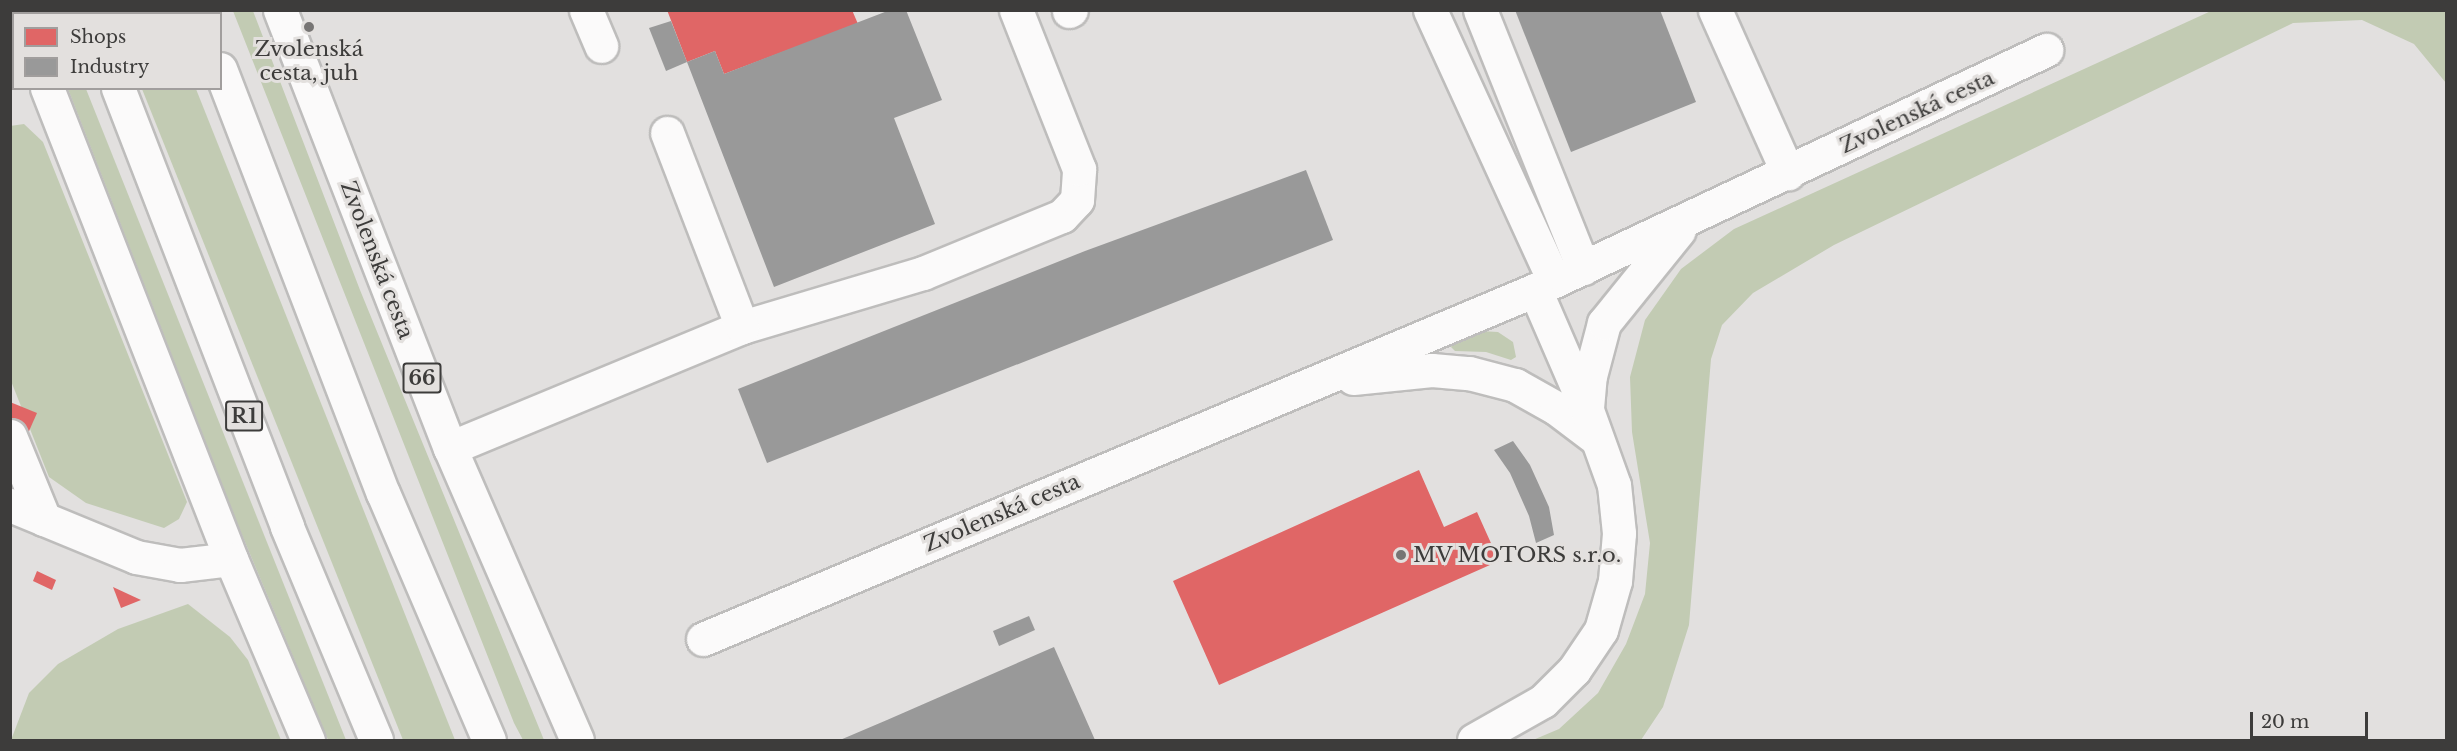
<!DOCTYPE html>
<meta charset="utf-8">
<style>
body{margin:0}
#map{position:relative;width:2457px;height:751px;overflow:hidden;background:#e2e0df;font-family:"Libre Baskerville",serif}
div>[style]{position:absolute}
.green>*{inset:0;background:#c2cbb3}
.shops>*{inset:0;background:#e06666}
.industry>*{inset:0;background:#999}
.roads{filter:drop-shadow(2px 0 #bebdbc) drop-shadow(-2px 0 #bebdbc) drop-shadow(0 2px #bebdbc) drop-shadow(0 -2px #bebdbc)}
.minor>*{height:33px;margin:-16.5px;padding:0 16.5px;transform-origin:16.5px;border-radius:16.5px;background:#fbfafa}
.major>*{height:33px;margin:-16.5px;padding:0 16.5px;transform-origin:16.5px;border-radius:16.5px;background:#fbfafa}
.highway>*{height:33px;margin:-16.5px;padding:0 16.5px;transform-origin:16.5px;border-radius:16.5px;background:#fbfafa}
.dots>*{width:16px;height:16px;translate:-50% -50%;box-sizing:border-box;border:3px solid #e3e0de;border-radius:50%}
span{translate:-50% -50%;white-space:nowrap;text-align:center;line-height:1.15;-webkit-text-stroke:6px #e3e0de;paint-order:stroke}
.shield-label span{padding:2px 4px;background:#e3e0de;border:2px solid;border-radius:4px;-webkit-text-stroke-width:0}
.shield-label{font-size:20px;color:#3d3c3b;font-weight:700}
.poi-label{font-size:21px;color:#3d3c3b}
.left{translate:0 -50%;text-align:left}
.street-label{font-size:21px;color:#3d3c3b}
.frame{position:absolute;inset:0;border:12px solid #3d3c3b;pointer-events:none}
.legend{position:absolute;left:12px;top:12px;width:210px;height:78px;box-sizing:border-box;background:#e3e0de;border:2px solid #a19e9d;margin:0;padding:8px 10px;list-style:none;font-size:18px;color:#3d3c3b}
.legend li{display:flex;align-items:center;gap:12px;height:30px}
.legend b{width:30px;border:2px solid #a19e9d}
.scale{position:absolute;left:2250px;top:712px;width:118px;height:27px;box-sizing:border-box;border:3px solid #3d3c3b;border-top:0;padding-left:8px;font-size:18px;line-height:21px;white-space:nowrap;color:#3d3c3b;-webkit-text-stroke:4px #e3e0de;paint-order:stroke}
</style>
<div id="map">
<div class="green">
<i style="clip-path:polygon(113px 11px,167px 11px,168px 13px,114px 13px)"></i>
<i style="clip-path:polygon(233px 11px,253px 11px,360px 290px,544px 740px,523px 740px,514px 723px)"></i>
<i style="clip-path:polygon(2211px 11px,2446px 11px,2446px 83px,2414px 44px,2362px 20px,2293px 23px,1834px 245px,1753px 293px,1722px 325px,1711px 359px,1689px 625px,1663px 707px,1641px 740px,1533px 740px,1559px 729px,1598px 693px,1626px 644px,1645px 594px,1650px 543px,1632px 432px,1630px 377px,1645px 320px,1681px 269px,1734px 229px)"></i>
<i style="clip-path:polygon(68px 89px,86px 89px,346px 740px,328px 740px,237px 523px)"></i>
<i style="clip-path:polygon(142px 89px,196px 89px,455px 740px,403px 740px)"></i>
<i style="clip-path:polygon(24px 124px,43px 142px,187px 502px,179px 519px,164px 528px,86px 503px,49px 477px,11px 381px,10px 126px)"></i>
<i style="clip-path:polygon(1480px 331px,1498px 332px,1513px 342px,1516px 357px,1511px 360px,1486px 352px,1455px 351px,1451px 347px,1453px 342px)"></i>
<i style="clip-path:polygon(188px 604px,230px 637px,248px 660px,281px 740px,11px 740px,29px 693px,58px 664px,118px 629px)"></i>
</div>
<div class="shops">
<i style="clip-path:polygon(667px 10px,852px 10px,858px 24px,724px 74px,715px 51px,687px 62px)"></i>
<i style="clip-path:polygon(10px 402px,37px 413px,10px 474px)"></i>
<i style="clip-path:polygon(1419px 470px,1444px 527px,1477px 512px,1499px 561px,1219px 685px,1173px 581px)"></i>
<i style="clip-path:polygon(37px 571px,56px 580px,52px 590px,33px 581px)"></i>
<i style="clip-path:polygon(113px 587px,141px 600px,121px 608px)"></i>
</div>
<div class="industry">
<i style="clip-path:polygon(890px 10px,906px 10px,942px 100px,894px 118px,935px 224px,774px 287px,687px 62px,715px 51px,724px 74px)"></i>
<i style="clip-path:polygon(1515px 10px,1660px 10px,1696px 102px,1571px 152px)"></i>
<i style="clip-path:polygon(671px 21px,687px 62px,666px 71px,649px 28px)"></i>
<i style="clip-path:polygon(1306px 170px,1333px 240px,767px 463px,738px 389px,1085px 251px)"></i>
<i style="clip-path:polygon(1513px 441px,1530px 465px,1549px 507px,1554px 535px,1536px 543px,1529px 516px,1510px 473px,1494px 450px)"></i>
<i style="clip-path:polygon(1029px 616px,1035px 630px,999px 646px,993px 631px)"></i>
<i style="clip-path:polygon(1054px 647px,1095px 740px,840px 740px,887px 720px)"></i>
</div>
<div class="roads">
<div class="minor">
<i style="left:17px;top:10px;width:4px;rotate:76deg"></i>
<i style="left:586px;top:10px;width:39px;rotate:67deg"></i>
<i style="left:1430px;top:10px;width:298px;rotate:65.4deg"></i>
<i style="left:1480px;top:10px;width:278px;rotate:68.2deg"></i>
<i style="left:1715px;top:10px;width:179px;rotate:65.9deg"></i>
<i style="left:1069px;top:11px;width:2px;rotate:-27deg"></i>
<i style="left:10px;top:45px;width:4px;rotate:-14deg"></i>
<i style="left:47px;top:88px;width:506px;rotate:68.66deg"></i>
<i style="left:231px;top:559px;width:197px;rotate:67deg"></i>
<i style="left:742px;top:327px;width:189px;rotate:-16.6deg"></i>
<i style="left:923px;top:273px;width:150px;rotate:-22.3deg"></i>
<i style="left:1062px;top:216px;width:22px;rotate:-47deg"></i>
<i style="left:1077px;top:200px;width:31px;rotate:-86deg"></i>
<i style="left:1079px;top:169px;width:171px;rotate:-111.6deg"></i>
<i style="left:1353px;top:378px;width:79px;rotate:-5.8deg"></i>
<i style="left:1432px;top:370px;width:37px;rotate:5deg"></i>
<i style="left:1469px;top:373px;width:48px;rotate:14.6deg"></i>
<i style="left:1515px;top:385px;width:47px;rotate:29.3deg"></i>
<i style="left:1556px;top:408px;width:51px;rotate:37.1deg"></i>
<i style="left:1587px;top:408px;width:32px;rotate:-85deg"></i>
<i style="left:1590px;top:376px;width:55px;rotate:-75.2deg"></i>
<i style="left:1604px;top:323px;width:119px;rotate:-51.1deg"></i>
<i style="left:10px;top:436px;width:90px;rotate:67.7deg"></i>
<i style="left:450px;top:448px;width:316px;rotate:-22.5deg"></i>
<i style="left:742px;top:327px;width:208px;rotate:-111.1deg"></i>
<i style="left:10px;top:505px;width:136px;rotate:22.4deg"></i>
<i style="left:136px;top:557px;width:45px;rotate:10.3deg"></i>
<i style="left:180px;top:565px;width:51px;rotate:-6.7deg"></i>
<i style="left:703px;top:639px;width:902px;rotate:-22.76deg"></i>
<i style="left:1535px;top:290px;width:565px;rotate:-25.16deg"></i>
<i style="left:1474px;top:740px;width:79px;rotate:-29.5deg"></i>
<i style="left:1543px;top:701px;width:44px;rotate:-45deg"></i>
<i style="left:1574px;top:670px;width:48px;rotate:-56deg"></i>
<i style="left:1601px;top:630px;width:51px;rotate:-74.1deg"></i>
<i style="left:1615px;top:581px;width:48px;rotate:-85.2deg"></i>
<i style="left:1619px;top:533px;width:48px;rotate:-95.9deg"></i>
<i style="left:1614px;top:485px;width:80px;rotate:-109.8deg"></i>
<i style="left:1587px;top:410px;width:131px;rotate:-113.4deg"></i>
</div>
<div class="major">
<i style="left:280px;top:10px;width:470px;rotate:68.8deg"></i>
<i style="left:450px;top:448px;width:318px;rotate:66.5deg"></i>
</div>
<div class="highway">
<i style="left:88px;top:10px;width:4px;rotate:76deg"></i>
<i style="left:198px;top:10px;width:4px;rotate:76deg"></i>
<i style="left:220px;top:69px;width:454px;rotate:69deg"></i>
<i style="left:383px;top:493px;width:269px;rotate:66.8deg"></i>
<i style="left:118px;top:88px;width:470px;rotate:68.9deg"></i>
<i style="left:287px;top:527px;width:231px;rotate:67.3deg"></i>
</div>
</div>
<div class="dots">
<i style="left:309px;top:27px;background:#777574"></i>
<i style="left:1401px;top:555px;background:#777574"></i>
</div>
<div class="shield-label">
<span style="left:422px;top:378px">66</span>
<span style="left:244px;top:416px">R1</span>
</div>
<div class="poi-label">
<span style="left:309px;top:61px">Zvolenská<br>cesta, juh</span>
<span class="left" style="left:1413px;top:555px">MV MOTORS s.r.o.</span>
</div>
<div class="street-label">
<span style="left:1917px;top:112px;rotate:-25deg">Zvolenská cesta</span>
<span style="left:377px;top:260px;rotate:69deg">Zvolenská cesta</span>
<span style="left:1002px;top:513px;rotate:-23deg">Zvolenská cesta</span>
</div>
<div class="frame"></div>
<ul class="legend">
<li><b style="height:16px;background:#e06666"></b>Shops</li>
<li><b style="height:16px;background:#999"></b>Industry</li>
</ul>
<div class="scale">20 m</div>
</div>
